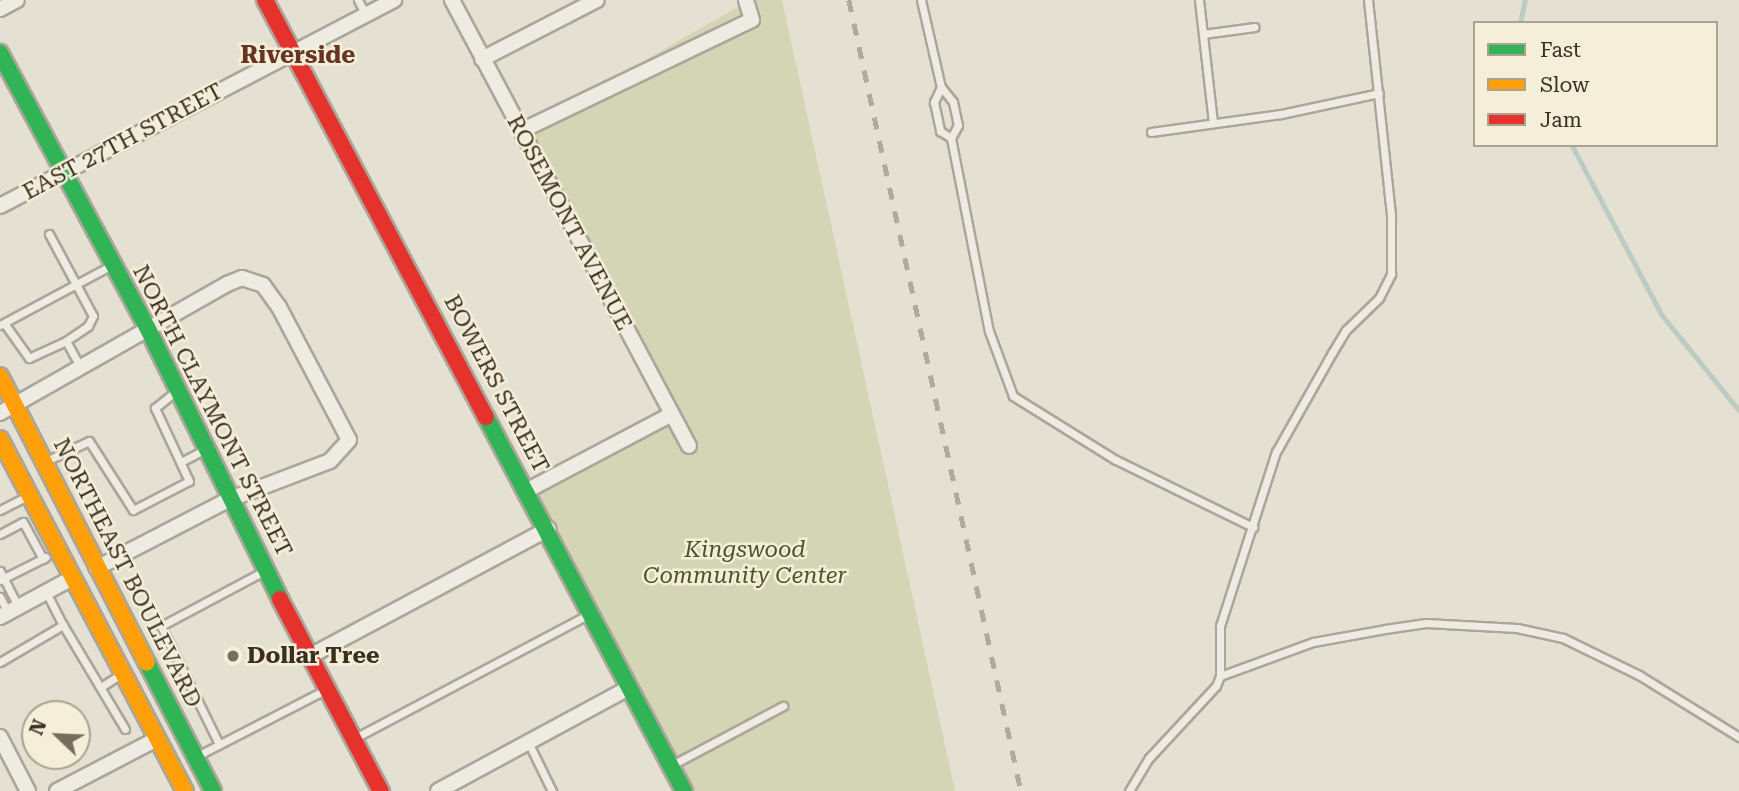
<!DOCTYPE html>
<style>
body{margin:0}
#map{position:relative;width:1739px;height:791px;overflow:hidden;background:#e5e1d2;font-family:"Roboto Serif",serif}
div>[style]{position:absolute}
.green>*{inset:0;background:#d3d5b5}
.stream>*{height:4.5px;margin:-2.25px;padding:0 2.25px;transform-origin:2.25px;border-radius:2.25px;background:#bccbc3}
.roads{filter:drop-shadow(2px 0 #aba69a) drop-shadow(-2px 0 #aba69a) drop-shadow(0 2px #aba69a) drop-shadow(0 -2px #aba69a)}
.lane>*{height:7px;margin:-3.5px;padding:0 3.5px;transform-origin:3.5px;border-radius:3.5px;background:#eeebe3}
.street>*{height:14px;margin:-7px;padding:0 7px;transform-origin:7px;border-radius:7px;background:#eeebe3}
.fast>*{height:16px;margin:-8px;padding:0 8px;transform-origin:8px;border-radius:8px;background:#30b455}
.slow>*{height:16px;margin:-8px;padding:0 8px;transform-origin:8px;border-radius:8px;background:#ff9f0a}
.jam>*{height:16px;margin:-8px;padding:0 8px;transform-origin:8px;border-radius:8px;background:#e5322d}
.rail>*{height:4.5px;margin-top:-2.25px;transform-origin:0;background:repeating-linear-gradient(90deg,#aeaaa2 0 12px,transparent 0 24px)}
.dots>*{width:19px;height:19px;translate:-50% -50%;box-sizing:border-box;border:4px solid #f5eed9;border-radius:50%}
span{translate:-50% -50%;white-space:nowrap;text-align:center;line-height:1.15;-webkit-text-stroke:5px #f5eed9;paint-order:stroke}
.street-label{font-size:23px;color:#3b2f21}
.park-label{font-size:23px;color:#495629;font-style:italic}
.poi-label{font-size:23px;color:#3b2f21;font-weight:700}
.left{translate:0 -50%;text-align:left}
.neighbourhood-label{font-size:24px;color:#663423;font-weight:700}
.legend{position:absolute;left:1473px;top:21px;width:245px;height:126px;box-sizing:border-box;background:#f5eed9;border:2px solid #aba28f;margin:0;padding:9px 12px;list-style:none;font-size:21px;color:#3b2f21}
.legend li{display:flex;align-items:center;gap:14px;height:35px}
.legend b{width:35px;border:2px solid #aba28f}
.north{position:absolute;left:21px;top:700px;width:70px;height:70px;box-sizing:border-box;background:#f5eed9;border:2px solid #aba28f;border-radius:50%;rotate:293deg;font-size:19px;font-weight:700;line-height:28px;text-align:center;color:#3b2f21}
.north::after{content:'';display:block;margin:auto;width:24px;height:32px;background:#766d5f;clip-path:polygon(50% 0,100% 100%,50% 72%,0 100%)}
</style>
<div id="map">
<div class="green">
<i style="clip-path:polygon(750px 0,782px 0,955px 791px,688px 791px,531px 496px,672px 418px,521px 131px)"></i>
</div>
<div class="stream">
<i style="left:1520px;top:23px;width:24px;rotate:-78deg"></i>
<i style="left:1572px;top:145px;width:192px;rotate:62.1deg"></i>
<i style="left:1662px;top:315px;width:122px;rotate:51deg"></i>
</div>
<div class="roads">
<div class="lane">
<i style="left:358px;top:0;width:17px;rotate:62deg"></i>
<i style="left:921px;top:0;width:89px;rotate:77.1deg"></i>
<i style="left:941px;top:87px;width:19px;rotate:51deg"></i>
<i style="left:953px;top:102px;width:24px;rotate:78deg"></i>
<i style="left:958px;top:125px;width:15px;rotate:118deg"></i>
<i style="left:951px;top:138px;width:197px;rotate:78.9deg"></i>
<i style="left:989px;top:331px;width:69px;rotate:69.7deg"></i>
<i style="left:1013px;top:396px;width:121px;rotate:31.9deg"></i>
<i style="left:1116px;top:460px;width:153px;rotate:26.1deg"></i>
<i style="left:1199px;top:0;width:123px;rotate:83.5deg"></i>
<i style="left:1203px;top:34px;width:52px;rotate:-7.7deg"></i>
<i style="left:941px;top:87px;width:17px;rotate:115deg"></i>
<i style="left:934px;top:102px;width:30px;rotate:78deg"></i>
<i style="left:940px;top:131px;width:13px;rotate:32deg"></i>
<i style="left:1151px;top:132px;width:131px;rotate:-7.9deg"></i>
<i style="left:1281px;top:114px;width:100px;rotate:-12.1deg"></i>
<i style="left:49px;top:234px;width:93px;rotate:61.8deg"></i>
<i style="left:93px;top:316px;width:11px;rotate:117deg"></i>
<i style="left:88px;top:326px;width:27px;rotate:146deg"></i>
<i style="left:66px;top:341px;width:31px;rotate:61deg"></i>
<i style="left:4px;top:323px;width:43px;rotate:54.5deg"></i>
<i style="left:29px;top:358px;width:41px;rotate:-24.7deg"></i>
<i style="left:0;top:325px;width:127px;rotate:-28.2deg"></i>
<i style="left:46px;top:461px;width:47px;rotate:-24.9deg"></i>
<i style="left:89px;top:441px;width:82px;rotate:57.5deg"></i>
<i style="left:133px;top:510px;width:63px;rotate:-27.4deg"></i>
<i style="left:189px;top:481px;width:81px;rotate:-115deg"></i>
<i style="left:155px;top:408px;width:27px;rotate:-39deg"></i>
<i style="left:181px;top:462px;width:24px;rotate:-28deg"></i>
<i style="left:0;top:510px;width:30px;rotate:-27deg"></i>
<i style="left:0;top:534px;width:26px;rotate:-28deg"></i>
<i style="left:23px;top:522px;width:42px;rotate:61.6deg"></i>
<i style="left:0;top:571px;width:39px;rotate:63deg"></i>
<i style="left:0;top:580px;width:51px;rotate:-26.6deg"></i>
<i style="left:46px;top:592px;width:37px;rotate:63deg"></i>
<i style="left:0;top:597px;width:18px;rotate:63deg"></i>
<i style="left:0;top:662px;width:73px;rotate:-30.4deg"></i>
<i style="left:63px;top:625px;width:121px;rotate:59.2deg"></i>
<i style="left:1220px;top:676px;width:99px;rotate:-20.1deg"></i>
<i style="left:1313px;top:642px;width:73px;rotate:-10.2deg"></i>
<i style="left:1385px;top:629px;width:41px;rotate:-8.3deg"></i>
<i style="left:1426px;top:623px;width:91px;rotate:3.1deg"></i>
<i style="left:1517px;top:628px;width:47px;rotate:12.3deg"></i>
<i style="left:1563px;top:638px;width:85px;rotate:26deg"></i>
<i style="left:1639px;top:675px;width:118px;rotate:31.8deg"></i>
<i style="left:101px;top:687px;width:24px;rotate:-33deg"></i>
<i style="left:355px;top:738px;width:265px;rotate:-27.9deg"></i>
<i style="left:528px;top:742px;width:55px;rotate:63.9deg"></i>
<i style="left:219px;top:744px;width:131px;rotate:-116.2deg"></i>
<i style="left:161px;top:626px;width:117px;rotate:-28.1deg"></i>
<i style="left:199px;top:755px;width:142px;rotate:-27.3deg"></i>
<i style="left:672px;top:765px;width:126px;rotate:-28deg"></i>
<i style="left:1129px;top:791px;width:39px;rotate:-59deg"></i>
<i style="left:1149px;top:758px;width:98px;rotate:-47.1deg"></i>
<i style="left:1216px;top:686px;width:11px;rotate:-68deg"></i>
<i style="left:1220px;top:676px;width:50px;rotate:-90deg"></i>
<i style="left:1220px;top:626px;width:183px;rotate:-72.2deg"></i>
<i style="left:1276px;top:452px;width:114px;rotate:-60.5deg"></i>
<i style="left:1332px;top:353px;width:27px;rotate:-59deg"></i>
<i style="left:1346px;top:330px;width:46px;rotate:-44.1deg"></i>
<i style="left:1379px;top:298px;width:27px;rotate:-63deg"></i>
<i style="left:1391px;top:274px;width:59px;rotate:-90deg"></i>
<i style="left:1391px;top:215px;width:216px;rotate:-96.1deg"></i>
</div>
<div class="street">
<i style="left:452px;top:0;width:505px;rotate:62.01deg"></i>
<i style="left:0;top:9px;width:19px;rotate:-28deg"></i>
<i style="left:482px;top:59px;width:129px;rotate:-27.2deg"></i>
<i style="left:521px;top:131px;width:256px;rotate:-25.7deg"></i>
<i style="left:752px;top:20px;width:21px;rotate:-107deg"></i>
<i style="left:0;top:206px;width:445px;rotate:-27.6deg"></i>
<i style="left:0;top:413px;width:261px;rotate:-29.6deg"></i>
<i style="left:227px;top:284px;width:16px;rotate:-22deg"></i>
<i style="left:242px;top:278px;width:22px;rotate:18deg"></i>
<i style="left:263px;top:285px;width:27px;rotate:54deg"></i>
<i style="left:279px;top:307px;width:150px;rotate:62.2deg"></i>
<i style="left:349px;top:440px;width:28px;rotate:132deg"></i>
<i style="left:330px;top:461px;width:109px;rotate:159.1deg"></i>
<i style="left:228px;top:500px;width:148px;rotate:152.6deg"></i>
<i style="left:528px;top:490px;width:161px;rotate:-27.8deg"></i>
<i style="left:0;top:617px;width:82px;rotate:-28.4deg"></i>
<i style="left:312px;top:655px;width:268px;rotate:-28.1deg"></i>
<i style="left:0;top:737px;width:61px;rotate:62.6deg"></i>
<i style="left:57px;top:791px;width:113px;rotate:-27.5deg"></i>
<i style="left:438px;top:791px;width:218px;rotate:-28.4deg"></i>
</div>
<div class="fast">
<i style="left:0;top:53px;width:313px;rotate:61.8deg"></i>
<i style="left:148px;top:329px;width:301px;rotate:63.9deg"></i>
<i style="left:486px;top:417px;width:423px;rotate:62.1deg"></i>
<i style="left:147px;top:663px;width:144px;rotate:62.7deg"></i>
</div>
<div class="slow">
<i style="left:0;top:376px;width:322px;rotate:62.9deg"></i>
<i style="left:0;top:439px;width:398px;rotate:62.3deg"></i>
</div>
<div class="jam">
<i style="left:265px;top:0;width:472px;rotate:62.1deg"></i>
<i style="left:280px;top:599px;width:217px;rotate:62.3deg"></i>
</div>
</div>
<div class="rail">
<i style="left:849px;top:0;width:809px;rotate:77.73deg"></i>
</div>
<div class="dots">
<i style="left:233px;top:656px;background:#766d5f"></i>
</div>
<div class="street-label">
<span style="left:123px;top:142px;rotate:-28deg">EAST 27TH STREET</span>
<span style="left:569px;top:223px;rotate:62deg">ROSEMONT AVENUE</span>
<span style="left:496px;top:384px;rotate:62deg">BOWERS STREET</span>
<span style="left:212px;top:411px;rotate:63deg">NORTH CLAYMONT STREET</span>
<span style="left:127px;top:573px;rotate:63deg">NORTHEAST BOULEVARD</span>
</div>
<div class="park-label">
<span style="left:745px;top:563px">Kingswood<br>Community Center</span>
</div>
<div class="poi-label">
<span class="left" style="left:247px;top:656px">Dollar Tree</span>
</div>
<div class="neighbourhood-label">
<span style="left:298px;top:56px">Riverside</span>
</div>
<ul class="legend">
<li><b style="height:9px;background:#30b455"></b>Fast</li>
<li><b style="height:9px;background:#ff9f0a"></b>Slow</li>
<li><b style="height:9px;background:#e5322d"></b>Jam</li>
</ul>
<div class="north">N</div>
</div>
